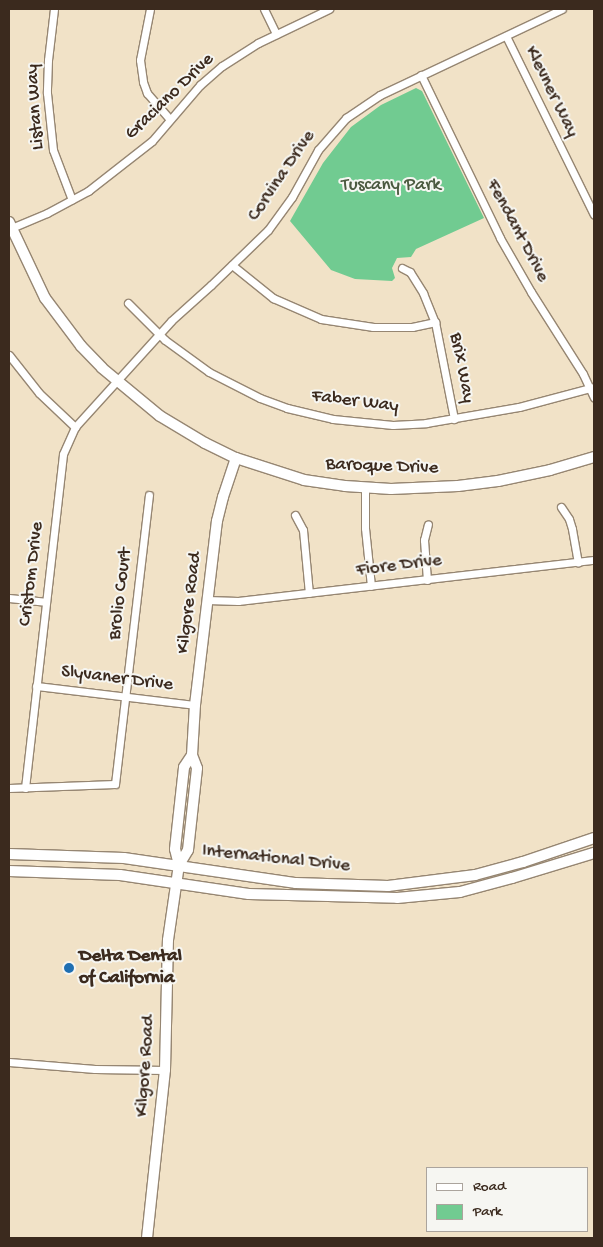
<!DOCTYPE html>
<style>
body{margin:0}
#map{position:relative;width:603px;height:1247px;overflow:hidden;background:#f1e2c7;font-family:"Gochi Hand",sans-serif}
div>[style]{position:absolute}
.green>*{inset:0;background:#71cb91}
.roads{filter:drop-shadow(1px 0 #968672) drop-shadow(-1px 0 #968672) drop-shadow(0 1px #968672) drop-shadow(0 -1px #968672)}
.street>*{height:7px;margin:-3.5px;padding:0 3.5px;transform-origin:3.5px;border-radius:3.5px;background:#fff}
.secondary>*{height:10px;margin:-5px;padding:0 5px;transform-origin:5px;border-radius:5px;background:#fff}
.dots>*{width:14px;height:14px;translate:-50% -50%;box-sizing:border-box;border:2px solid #f6f6f2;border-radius:50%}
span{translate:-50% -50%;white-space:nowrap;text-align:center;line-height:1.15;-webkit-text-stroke:4px #f6f6f2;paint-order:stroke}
.street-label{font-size:19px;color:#3b2a1e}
.park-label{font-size:19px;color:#4b5a40}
.poi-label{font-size:19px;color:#3b2a1e;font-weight:700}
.left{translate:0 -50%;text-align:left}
.frame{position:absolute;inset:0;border:10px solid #3b2a1e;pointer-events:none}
.legend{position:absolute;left:426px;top:1167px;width:162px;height:65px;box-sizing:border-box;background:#f6f6f2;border:1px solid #aba49d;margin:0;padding:6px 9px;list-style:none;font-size:15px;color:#3b2a1e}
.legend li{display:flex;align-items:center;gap:10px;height:25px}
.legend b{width:25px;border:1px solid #aba49d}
</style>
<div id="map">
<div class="green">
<i style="clip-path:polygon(416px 88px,422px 91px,484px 218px,416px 249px,411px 257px,397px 258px,392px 268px,395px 278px,392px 281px,355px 279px,331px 270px,290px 221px,323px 163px,351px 127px,381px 105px)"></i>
</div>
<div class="roads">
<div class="street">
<i style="left:54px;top:9px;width:51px;rotate:96.7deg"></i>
<i style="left:48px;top:60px;width:33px;rotate:92deg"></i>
<i style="left:47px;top:93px;width:57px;rotate:84deg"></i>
<i style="left:53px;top:150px;width:53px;rotate:69.2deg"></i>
<i style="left:150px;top:9px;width:52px;rotate:101.1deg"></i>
<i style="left:140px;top:60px;width:22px;rotate:82deg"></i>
<i style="left:143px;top:82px;width:12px;rotate:70deg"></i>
<i style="left:147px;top:93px;width:35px;rotate:49deg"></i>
<i style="left:264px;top:9px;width:28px;rotate:64deg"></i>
<i style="left:506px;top:36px;width:199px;rotate:63.8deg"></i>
<i style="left:421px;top:75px;width:181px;rotate:64.1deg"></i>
<i style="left:500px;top:238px;width:62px;rotate:60.1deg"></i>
<i style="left:531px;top:292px;width:97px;rotate:57.6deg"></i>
<i style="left:583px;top:374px;width:26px;rotate:65deg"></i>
<i style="left:9px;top:229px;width:41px;rotate:-22.8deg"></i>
<i style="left:47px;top:213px;width:47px;rotate:-28.2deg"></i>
<i style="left:88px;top:191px;width:81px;rotate:-38deg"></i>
<i style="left:152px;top:141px;width:74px;rotate:-49.4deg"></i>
<i style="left:200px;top:85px;width:29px;rotate:-41deg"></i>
<i style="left:222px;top:66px;width:43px;rotate:-32.6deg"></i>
<i style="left:258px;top:43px;width:79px;rotate:-25.6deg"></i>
<i style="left:232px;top:265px;width:53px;rotate:38.8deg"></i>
<i style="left:273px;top:298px;width:52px;rotate:23.6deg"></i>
<i style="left:321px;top:319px;width:53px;rotate:8.7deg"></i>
<i style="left:373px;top:327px;width:39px"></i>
<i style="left:412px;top:327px;width:24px;rotate:-12deg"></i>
<i style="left:402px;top:268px;width:9px;rotate:27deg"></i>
<i style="left:410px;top:272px;width:25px;rotate:58deg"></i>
<i style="left:423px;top:293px;width:31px;rotate:68deg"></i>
<i style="left:435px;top:322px;width:99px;rotate:78.9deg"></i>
<i style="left:128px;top:303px;width:52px;rotate:45deg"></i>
<i style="left:165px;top:340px;width:54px;rotate:36deg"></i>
<i style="left:209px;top:372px;width:57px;rotate:27deg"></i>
<i style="left:260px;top:398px;width:29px;rotate:20deg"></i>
<i style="left:287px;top:408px;width:47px;rotate:13.4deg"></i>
<i style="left:333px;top:419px;width:60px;rotate:5.7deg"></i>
<i style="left:393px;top:425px;width:33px;rotate:-3deg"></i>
<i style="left:426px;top:423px;width:94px;rotate:-9.8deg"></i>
<i style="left:519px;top:407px;width:78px;rotate:-14.9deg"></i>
<i style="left:9px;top:355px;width:48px;rotate:51.7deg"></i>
<i style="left:39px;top:393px;width:50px;rotate:43.4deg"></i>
<i style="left:365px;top:488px;width:40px;rotate:90deg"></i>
<i style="left:365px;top:528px;width:58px;rotate:84.1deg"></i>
<i style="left:561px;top:507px;width:14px;rotate:56deg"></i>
<i style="left:569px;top:519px;width:10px;rotate:73deg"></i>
<i style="left:572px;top:529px;width:34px;rotate:80deg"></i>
<i style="left:295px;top:515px;width:17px;rotate:62deg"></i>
<i style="left:303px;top:530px;width:63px;rotate:84.6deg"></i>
<i style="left:427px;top:580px;width:40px;rotate:-94.3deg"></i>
<i style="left:424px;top:540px;width:16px;rotate:-76deg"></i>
<i style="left:9px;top:598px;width:36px;rotate:6deg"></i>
<i style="left:207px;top:600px;width:31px;rotate:2deg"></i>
<i style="left:238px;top:601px;width:358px;rotate:-6.6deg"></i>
<i style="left:36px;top:686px;width:160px;rotate:6.8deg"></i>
<i style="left:9px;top:788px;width:106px;rotate:-2.2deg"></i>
<i style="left:115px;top:784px;width:291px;rotate:-83.3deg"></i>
<i style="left:25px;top:788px;width:336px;rotate:-83.5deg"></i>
<i style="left:63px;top:454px;width:30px;rotate:-66deg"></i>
<i style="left:75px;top:427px;width:143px;rotate:-47.8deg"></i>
<i style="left:171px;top:321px;width:54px;rotate:-42deg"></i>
<i style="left:211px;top:285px;width:79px;rotate:-44deg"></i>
<i style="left:268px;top:230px;width:41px;rotate:-54deg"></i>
<i style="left:292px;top:197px;width:54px;rotate:-61deg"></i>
<i style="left:318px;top:150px;width:43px;rotate:-48.8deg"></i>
<i style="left:346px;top:118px;width:41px;rotate:-34.1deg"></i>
<i style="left:380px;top:95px;width:201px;rotate:-25.3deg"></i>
<i style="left:9px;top:1062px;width:86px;rotate:4.7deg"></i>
<i style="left:95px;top:1069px;width:70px;rotate:0.8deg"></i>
</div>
<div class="secondary">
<i style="left:9px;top:222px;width:84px;rotate:64.7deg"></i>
<i style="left:45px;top:298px;width:60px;rotate:53.1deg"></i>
<i style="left:81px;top:346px;width:30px;rotate:46deg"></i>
<i style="left:102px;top:368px;width:75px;rotate:39.6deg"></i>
<i style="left:160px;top:416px;width:52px;rotate:31deg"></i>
<i style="left:205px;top:443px;width:34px;rotate:26deg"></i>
<i style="left:236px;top:458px;width:71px;rotate:17.9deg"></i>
<i style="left:304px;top:480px;width:41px;rotate:8.3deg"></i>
<i style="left:345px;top:486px;width:46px;rotate:3.7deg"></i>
<i style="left:391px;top:489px;width:67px;rotate:-2.6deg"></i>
<i style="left:458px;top:486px;width:40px;rotate:-7.1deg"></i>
<i style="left:498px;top:481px;width:53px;rotate:-11.9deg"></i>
<i style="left:550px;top:470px;width:46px;rotate:-16.5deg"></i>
<i style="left:9px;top:854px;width:115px;rotate:2deg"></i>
<i style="left:124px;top:858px;width:174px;rotate:8.3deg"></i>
<i style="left:296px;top:883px;width:92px;rotate:1.9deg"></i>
<i style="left:388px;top:886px;width:88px;rotate:-7.2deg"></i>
<i style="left:475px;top:875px;width:50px;rotate:-15.2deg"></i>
<i style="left:523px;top:862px;width:75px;rotate:-18.7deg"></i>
<i style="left:179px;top:865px;width:16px;rotate:-104deg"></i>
<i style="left:175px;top:849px;width:82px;rotate:-83.7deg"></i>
<i style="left:184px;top:767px;width:14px;rotate:-56deg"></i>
<i style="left:9px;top:871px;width:111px;rotate:2.1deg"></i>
<i style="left:120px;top:875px;width:130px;rotate:8.4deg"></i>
<i style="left:249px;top:894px;width:148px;rotate:1.5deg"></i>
<i style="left:397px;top:898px;width:63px;rotate:-5.4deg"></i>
<i style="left:460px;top:892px;width:54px;rotate:-15.1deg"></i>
<i style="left:512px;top:878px;width:86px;rotate:-17deg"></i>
<i style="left:147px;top:1238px;width:169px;rotate:-83.9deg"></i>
<i style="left:165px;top:1070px;width:130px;rotate:-88.7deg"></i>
<i style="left:168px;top:940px;width:76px;rotate:-81.7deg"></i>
<i style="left:179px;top:865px;width:17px;rotate:-59deg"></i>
<i style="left:188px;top:850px;width:82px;rotate:-83.7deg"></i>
<i style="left:197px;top:768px;width:14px;rotate:-111deg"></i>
<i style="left:192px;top:755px;width:50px;rotate:-86.6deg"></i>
<i style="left:195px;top:705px;width:185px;rotate:-83.2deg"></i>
<i style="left:217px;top:521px;width:25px;rotate:-76deg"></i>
<i style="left:223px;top:497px;width:41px;rotate:-71.6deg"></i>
</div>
</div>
<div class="dots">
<i style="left:69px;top:968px;background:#1f6fb2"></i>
</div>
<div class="street-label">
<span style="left:551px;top:92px;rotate:64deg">Klevner Way</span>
<span style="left:170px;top:97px;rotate:-44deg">Graciano Drive</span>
<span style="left:36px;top:107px;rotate:-94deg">Listan Way</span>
<span style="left:282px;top:176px;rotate:-56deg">Corvina Drive</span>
<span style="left:517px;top:231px;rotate:62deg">Fendant Drive</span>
<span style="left:461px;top:368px;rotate:79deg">Brix Way</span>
<span style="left:355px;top:402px;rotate:7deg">Faber Way</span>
<span style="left:382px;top:467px;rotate:2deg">Baroque Drive</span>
<span style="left:399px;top:566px;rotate:-7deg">Fiore Drive</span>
<span style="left:32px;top:574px;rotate:-83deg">Cristom Drive</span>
<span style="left:121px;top:594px;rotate:-83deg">Brolio Court</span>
<span style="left:190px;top:603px;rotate:-83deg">Kilgore Road</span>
<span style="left:117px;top:679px;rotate:7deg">Slyvaner Drive</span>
<span style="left:276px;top:859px;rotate:6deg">International Drive</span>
<span style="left:146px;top:1066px;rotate:-86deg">Kilgore Road</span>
</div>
<div class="park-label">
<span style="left:391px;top:186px">Tuscany Park</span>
</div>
<div class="poi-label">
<span class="left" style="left:79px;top:968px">Delta Dental<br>of California</span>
</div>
<div class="frame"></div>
<ul class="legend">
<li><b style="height:6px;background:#fff"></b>Road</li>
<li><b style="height:14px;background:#71cb91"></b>Park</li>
</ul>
</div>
